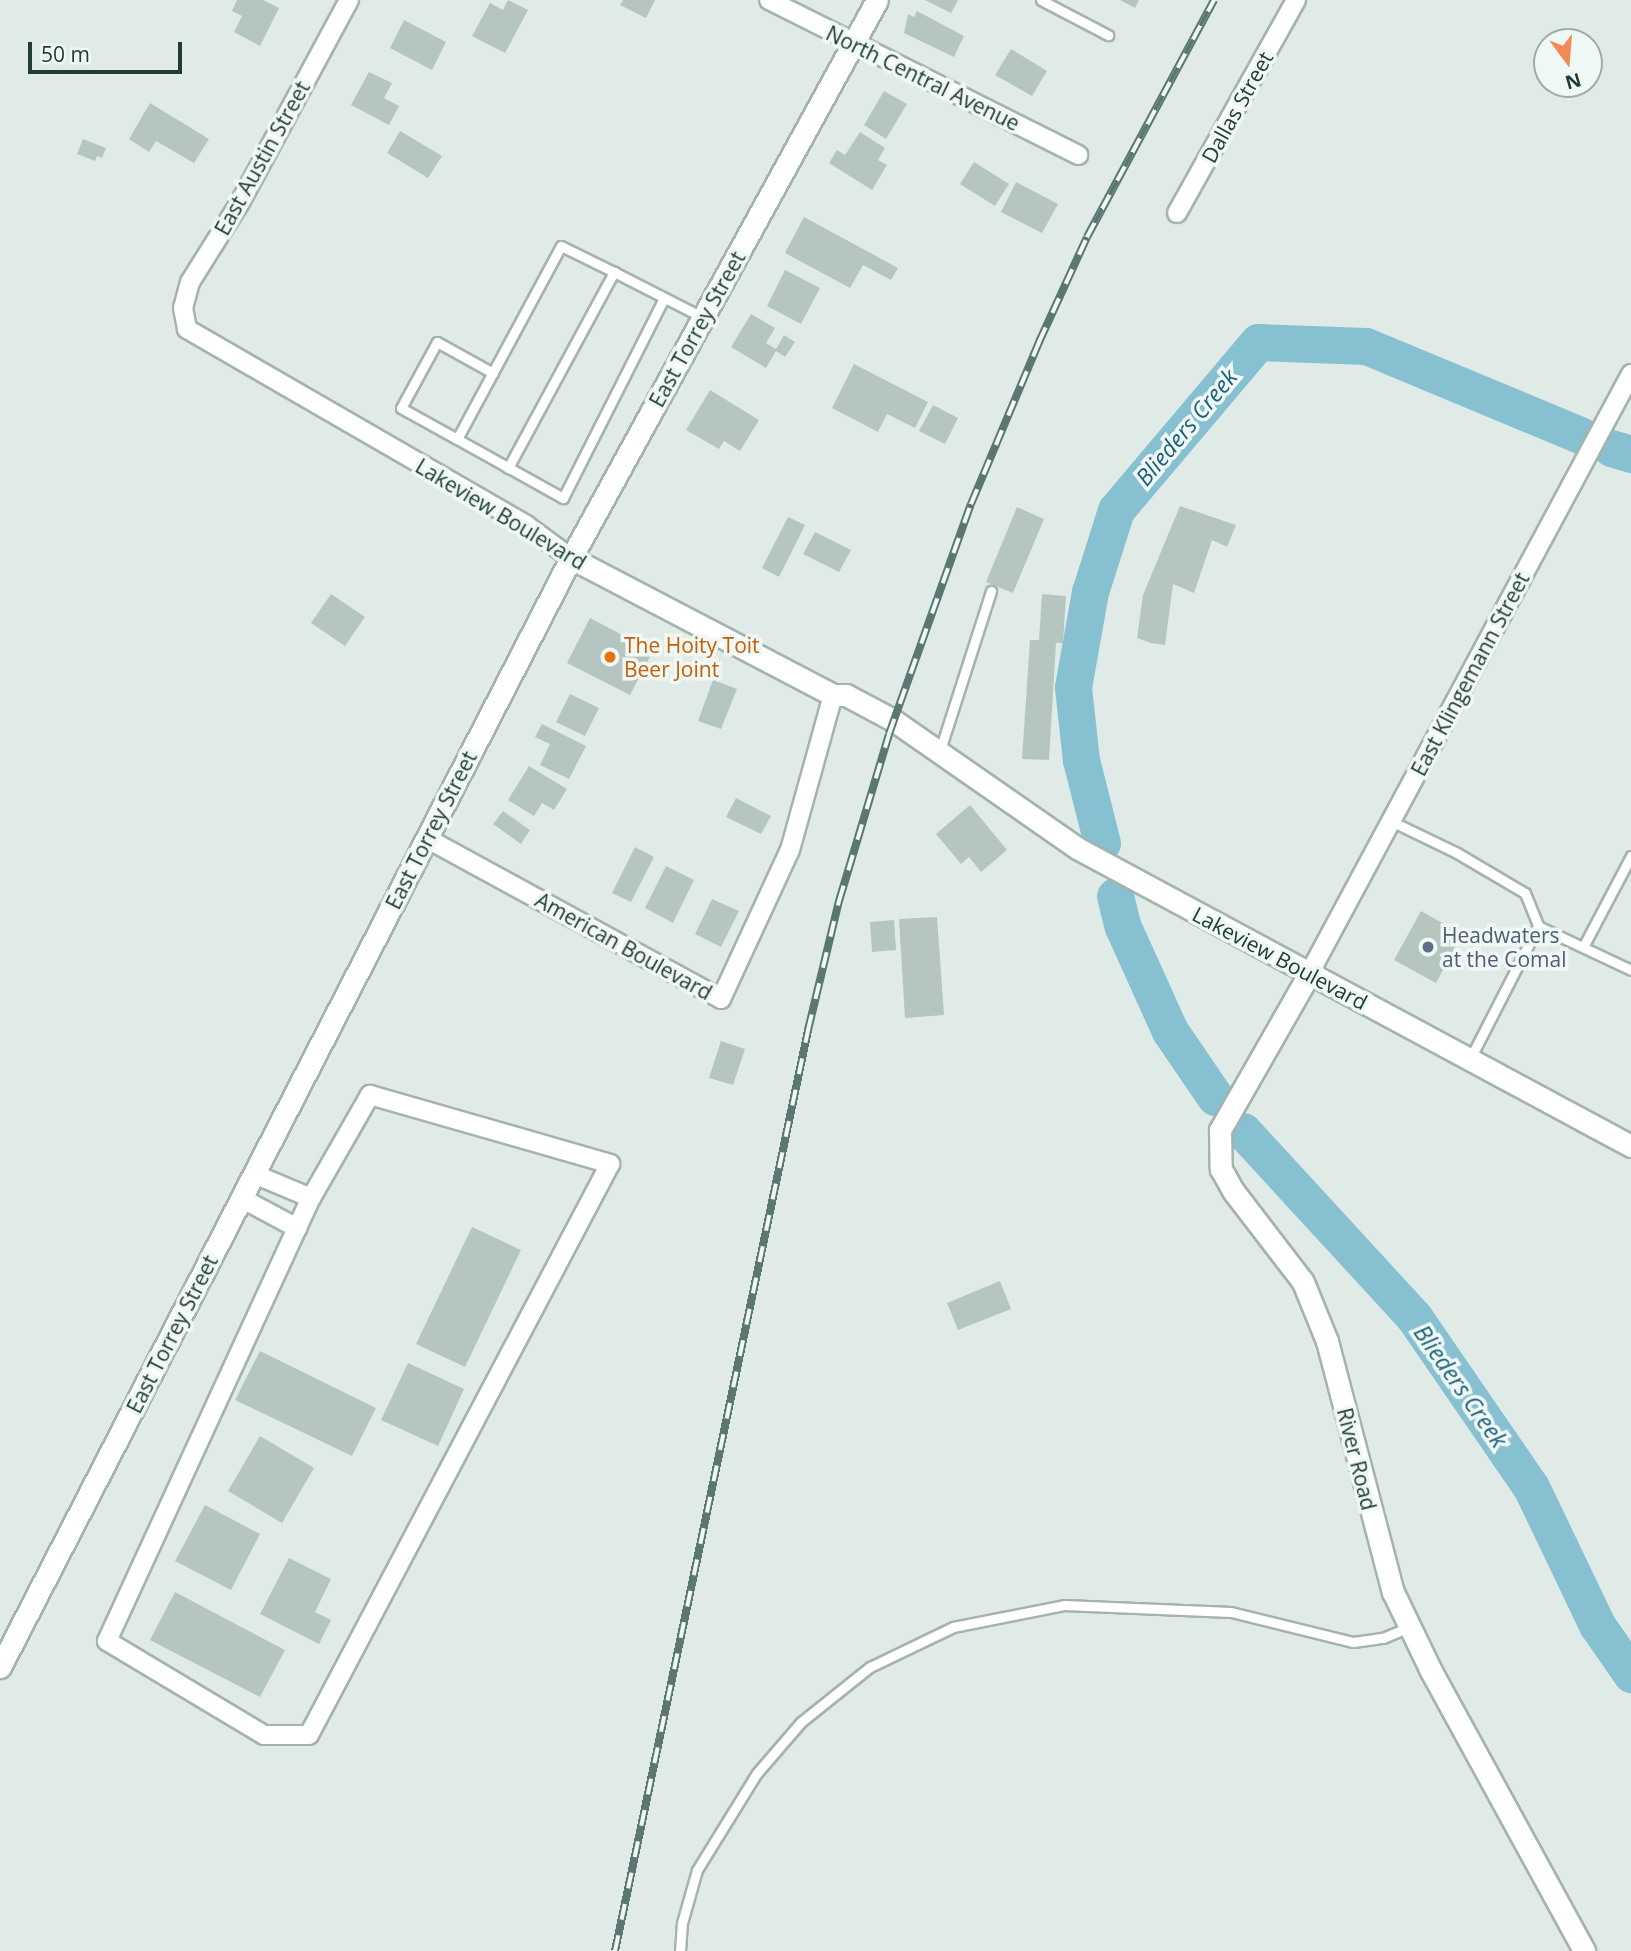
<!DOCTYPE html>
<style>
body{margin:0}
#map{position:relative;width:1631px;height:1951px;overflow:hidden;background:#e0ebe7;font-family:"Open Sans",sans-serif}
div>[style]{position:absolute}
.river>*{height:37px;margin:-18.5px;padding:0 18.5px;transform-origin:18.5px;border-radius:18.5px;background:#87c0d1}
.building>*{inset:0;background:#b5c6c0}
.roads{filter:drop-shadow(2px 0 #a3b3ae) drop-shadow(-2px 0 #a3b3ae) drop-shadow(0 2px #a3b3ae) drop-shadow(0 -2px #a3b3ae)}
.lane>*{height:9px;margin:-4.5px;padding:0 4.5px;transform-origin:4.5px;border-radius:4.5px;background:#fff}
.street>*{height:18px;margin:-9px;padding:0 9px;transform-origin:9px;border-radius:9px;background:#fff}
.secondary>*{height:21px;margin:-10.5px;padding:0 10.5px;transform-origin:10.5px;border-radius:10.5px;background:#fff}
.rail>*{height:8px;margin-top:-4px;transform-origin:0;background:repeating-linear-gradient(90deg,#f0f8f5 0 16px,#5b7772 0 32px);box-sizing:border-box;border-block:2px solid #5b7772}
.dots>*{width:19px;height:19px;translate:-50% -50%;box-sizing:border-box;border:4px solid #f0f8f5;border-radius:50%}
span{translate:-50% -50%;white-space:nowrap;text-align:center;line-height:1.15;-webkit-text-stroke:7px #f0f8f5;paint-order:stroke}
.street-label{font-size:21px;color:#203c36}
.food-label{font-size:21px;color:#c56008}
.left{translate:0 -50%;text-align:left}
.service-label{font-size:21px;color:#4e5e75}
.water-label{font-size:23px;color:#1a6178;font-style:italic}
.north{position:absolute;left:1533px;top:28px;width:70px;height:70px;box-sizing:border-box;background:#f0f8f5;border:2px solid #9dada9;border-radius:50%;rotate:164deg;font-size:19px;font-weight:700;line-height:28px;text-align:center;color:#203c36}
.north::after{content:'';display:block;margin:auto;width:24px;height:32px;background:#f38956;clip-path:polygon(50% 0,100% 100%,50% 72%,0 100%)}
.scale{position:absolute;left:28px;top:42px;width:154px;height:32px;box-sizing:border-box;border:4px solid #203c36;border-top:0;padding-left:9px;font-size:21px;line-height:24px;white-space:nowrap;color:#203c36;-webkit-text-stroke:5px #f0f8f5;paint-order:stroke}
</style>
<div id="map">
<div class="river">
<i style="left:1611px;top:448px;width:21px;rotate:17deg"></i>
<i style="left:1102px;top:843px;width:86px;rotate:-104.2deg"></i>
<i style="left:1081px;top:760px;width:73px;rotate:-96.3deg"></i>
<i style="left:1073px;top:687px;width:97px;rotate:-79.9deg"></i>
<i style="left:1090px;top:592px;width:86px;rotate:-72.4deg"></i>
<i style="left:1116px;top:510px;width:220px;rotate:-49.8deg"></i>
<i style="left:1258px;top:342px;width:108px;rotate:2.1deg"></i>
<i style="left:1366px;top:346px;width:232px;rotate:22.6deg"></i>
<i style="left:1115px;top:896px;width:32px;rotate:76deg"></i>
<i style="left:1123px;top:927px;width:114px;rotate:65.7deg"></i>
<i style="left:1170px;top:1031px;width:80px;rotate:55.7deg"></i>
<i style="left:1243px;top:1131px;width:253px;rotate:47.4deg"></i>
<i style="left:1414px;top:1317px;width:206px;rotate:55.5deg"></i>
<i style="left:1531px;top:1487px;width:153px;rotate:64.4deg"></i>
<i style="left:1597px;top:1625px;width:60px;rotate:55.2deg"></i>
</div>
<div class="building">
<i style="clip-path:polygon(237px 0,263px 0,279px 8px,260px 46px,234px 32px,242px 16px,232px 11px)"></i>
<i style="clip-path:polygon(508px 0,528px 10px,505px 53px,472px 36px,490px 3px,503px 10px)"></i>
<i style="clip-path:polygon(623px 0,655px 0,646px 18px,620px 5px)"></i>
<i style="clip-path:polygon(925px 0,958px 0,951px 13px)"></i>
<i style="clip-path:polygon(1120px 0,1139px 0,1135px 8px)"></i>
<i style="clip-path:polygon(917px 11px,964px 36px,954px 57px,904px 33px,908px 14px,914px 17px)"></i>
<i style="clip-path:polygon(404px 20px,446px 42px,432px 70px,390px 48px)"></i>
<i style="clip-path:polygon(1011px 49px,1047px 71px,1032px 96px,995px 75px)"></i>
<i style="clip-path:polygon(369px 72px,392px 83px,384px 98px,399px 106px,389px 125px,351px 105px)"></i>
<i style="clip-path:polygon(884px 91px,907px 104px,886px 139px,864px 125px)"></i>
<i style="clip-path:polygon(150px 103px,209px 139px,194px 163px,156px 141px,149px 152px,129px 139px)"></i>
<i style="clip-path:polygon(400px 131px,442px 156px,428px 178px,387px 153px)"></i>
<i style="clip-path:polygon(860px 132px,885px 148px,878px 160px,887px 165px,872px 190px,829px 163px,837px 150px,845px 155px)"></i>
<i style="clip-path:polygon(83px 139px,106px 148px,102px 158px,97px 156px,95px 161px,77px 154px)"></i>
<i style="clip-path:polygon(974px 162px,1009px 184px,995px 206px,960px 184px)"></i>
<i style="clip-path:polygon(1016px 182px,1058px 204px,1042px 233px,1001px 212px)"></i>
<i style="clip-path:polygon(804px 217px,898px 268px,891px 280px,863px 265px,850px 288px,785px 253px)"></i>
<i style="clip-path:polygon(785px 270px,820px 288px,801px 324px,767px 306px)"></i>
<i style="clip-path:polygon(751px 314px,775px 328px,766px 343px,776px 349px,784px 335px,795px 342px,785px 357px,776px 351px,766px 368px,731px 347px)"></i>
<i style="clip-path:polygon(854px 364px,928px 402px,915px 428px,887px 414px,878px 432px,832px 408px)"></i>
<i style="clip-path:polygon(710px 390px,759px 420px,740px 451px,724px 441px,719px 449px,686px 430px)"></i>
<i style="clip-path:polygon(933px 405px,958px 418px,945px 444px,919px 431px)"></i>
<i style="clip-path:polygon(1180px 506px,1236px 525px,1227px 547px,1212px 540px,1194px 593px,1173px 584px,1165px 645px,1151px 643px,1137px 638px,1143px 595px)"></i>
<i style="clip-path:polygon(1017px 507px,1044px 519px,1013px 593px,986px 582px)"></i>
<i style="clip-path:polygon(788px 517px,805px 525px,779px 577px,762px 568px)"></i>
<i style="clip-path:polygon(815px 532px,851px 550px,839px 572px,803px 554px)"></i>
<i style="clip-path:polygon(331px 594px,365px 617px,345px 646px,311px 623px)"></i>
<i style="clip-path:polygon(1042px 594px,1066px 596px,1063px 643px,1056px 643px,1049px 760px,1022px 759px,1030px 640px,1039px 640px)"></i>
<i style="clip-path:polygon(590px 618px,653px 651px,630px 695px,567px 663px)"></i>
<i style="clip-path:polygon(713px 680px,737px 689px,721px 729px,698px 721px)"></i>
<i style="clip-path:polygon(570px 694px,599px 708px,585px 736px,556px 722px)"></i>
<i style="clip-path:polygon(542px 724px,586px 746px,569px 779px,540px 765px,550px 744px,535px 737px)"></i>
<i style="clip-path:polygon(529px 766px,567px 789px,554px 810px,542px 803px,534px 816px,508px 800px)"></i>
<i style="clip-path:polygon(736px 798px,771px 816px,761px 834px,726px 817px)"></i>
<i style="clip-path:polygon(970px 805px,1007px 850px,981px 872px,969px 857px,961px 864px,936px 834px)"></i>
<i style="clip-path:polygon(503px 811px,530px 830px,521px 844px,493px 824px)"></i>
<i style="clip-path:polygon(635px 847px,654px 857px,631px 902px,612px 893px)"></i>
<i style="clip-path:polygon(666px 866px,694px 880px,673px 923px,645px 908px)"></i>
<i style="clip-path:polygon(712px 899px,739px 911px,721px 947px,695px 934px)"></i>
<i style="clip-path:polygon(1421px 911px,1462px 934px,1436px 983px,1394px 960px)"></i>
<i style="clip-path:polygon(937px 917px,944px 1015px,905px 1018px,899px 919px)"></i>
<i style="clip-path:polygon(894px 920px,896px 950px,872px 952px,870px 922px)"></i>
<i style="clip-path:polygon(721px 1041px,745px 1049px,733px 1085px,709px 1078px)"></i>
<i style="clip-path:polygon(472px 1227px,521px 1250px,465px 1367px,416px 1344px)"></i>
<i style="clip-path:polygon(1000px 1281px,1011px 1309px,958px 1330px,947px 1303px)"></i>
<i style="clip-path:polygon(260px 1351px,376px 1408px,352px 1456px,235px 1400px)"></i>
<i style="clip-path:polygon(408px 1363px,464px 1389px,438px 1446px,381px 1420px)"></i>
<i style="clip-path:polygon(260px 1436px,314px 1468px,282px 1523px,228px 1491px)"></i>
<i style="clip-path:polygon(205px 1505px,260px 1534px,231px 1590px,175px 1561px)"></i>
<i style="clip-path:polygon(289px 1558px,331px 1579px,315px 1612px,331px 1620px,319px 1644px,260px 1614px)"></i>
<i style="clip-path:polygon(175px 1592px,285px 1650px,260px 1697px,150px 1640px)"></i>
</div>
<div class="roads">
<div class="lane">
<i style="left:1041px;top:0;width:76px;rotate:27.6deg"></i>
<i style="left:664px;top:298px;width:224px;rotate:116.8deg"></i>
<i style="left:563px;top:498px;width:121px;rotate:-150.9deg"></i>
<i style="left:457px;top:439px;width:219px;rotate:-61.7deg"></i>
<i style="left:561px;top:246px;width:59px;rotate:26.1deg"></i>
<i style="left:614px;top:272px;width:99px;rotate:27.1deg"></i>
<i style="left:457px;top:439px;width:64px;rotate:-151deg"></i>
<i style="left:401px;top:408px;width:75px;rotate:-61.4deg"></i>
<i style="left:437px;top:342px;width:64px;rotate:29deg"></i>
<i style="left:508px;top:468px;width:223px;rotate:-61.6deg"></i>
<i style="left:940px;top:750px;width:167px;rotate:-72.2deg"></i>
<i style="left:1393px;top:822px;width:71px;rotate:25.8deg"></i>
<i style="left:1457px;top:853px;width:79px;rotate:30.5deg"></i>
<i style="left:1525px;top:893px;width:35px;rotate:68deg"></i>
<i style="left:1538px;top:926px;width:149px;rotate:117.1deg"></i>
<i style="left:1538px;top:926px;width:103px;rotate:25.3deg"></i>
<i style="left:1583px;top:947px;width:103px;rotate:-62.2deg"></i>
<i style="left:680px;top:1951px;width:28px;rotate:-86deg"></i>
<i style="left:682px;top:1923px;width:55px;rotate:-74.2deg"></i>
<i style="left:697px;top:1870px;width:114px;rotate:-58.3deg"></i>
<i style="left:757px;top:1773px;width:67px;rotate:-49.2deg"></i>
<i style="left:801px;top:1722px;width:88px;rotate:-38.6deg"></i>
<i style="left:870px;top:1667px;width:92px;rotate:-25.7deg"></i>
<i style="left:953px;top:1627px;width:113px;rotate:-11.2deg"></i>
<i style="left:1064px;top:1605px;width:167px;rotate:2.4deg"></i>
<i style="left:1231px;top:1612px;width:126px;rotate:13.8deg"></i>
<i style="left:1353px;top:1642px;width:30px;rotate:-8deg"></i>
<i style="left:1383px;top:1638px;width:28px;rotate:-23deg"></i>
</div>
<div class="street">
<i style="left:349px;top:0;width:232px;rotate:118.3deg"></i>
<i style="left:239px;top:204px;width:92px;rotate:122.1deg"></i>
<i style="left:190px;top:282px;width:27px;rotate:105deg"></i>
<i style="left:183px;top:308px;width:21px;rotate:79deg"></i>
<i style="left:187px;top:329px;width:392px;rotate:30deg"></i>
<i style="left:526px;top:525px;width:56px;rotate:36.3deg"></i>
<i style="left:769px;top:0;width:346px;rotate:26.6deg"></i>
<i style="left:1177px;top:213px;width:244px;rotate:-60.8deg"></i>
<i style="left:426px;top:838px;width:336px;rotate:28.6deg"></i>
<i style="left:721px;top:999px;width:164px;rotate:-65.2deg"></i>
<i style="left:790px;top:850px;width:161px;rotate:-74.5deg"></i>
<i style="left:1309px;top:974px;width:681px;rotate:-61.78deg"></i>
<i style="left:370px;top:1095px;width:250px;rotate:16deg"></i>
<i style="left:610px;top:1164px;width:645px;rotate:117.8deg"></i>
<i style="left:309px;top:1735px;width:45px;rotate:180deg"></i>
<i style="left:264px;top:1735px;width:183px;rotate:-149.1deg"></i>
<i style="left:107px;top:1641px;width:488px;rotate:-65.3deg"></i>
<i style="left:311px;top:1198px;width:119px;rotate:-60.2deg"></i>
<i style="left:254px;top:1174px;width:62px;rotate:22.8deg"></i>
<i style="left:241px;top:1198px;width:64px;rotate:28.2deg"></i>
</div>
<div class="secondary">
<i style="left:571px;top:558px;width:296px;rotate:27.6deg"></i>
<i style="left:833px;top:695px;width:13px"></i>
<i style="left:846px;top:695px;width:53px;rotate:28deg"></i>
<i style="left:893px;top:720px;width:224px;rotate:34.8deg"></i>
<i style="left:1077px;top:848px;width:629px;rotate:28.28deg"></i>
<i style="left:1309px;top:974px;width:180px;rotate:119.7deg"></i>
<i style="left:1220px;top:1130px;width:39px;rotate:89deg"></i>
<i style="left:1221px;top:1169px;width:26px;rotate:61deg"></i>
<i style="left:1234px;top:1192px;width:113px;rotate:52.5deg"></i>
<i style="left:1303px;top:1282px;width:64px;rotate:67.9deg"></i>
<i style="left:1327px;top:1341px;width:260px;rotate:75.3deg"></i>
<i style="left:1393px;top:1592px;width:88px;rotate:64.3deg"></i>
<i style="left:1431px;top:1671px;width:319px;rotate:61.3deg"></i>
<i style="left:0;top:1667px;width:1247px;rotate:-62.76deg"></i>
<i style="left:571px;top:558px;width:636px;rotate:-61.26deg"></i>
</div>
</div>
<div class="rail">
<i style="left:615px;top:1951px;width:941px;rotate:-78.16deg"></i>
<i style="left:808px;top:1030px;width:133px;rotate:-76.5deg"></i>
<i style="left:839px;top:901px;width:174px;rotate:-73.3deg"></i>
<i style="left:889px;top:734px;width:244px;rotate:-70.4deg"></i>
<i style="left:971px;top:504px;width:176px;rotate:-67.2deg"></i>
<i style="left:1039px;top:342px;width:115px;rotate:-65.4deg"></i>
<i style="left:1087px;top:237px;width:269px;rotate:-61.8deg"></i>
</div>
<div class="dots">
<i style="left:610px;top:657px;background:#e8710a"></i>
<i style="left:1428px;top:947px;background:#5c6f8a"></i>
</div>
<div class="street-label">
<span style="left:923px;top:78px;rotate:26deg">North Central Avenue</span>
<span style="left:1237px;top:107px;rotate:-61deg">Dallas Street</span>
<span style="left:262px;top:158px;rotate:-61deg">East Austin Street</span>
<span style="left:697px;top:329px;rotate:-61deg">East Torrey Street</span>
<span style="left:501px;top:514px;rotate:31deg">Lakeview Boulevard</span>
<span style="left:1470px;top:674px;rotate:-62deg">East Klingemann Street</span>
<span style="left:431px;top:830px;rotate:-63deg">East Torrey Street</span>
<span style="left:624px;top:946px;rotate:29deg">American Boulevard</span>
<span style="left:1280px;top:958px;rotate:28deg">Lakeview Boulevard</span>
<span style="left:172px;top:1334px;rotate:-63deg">East Torrey Street</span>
<span style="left:1357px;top:1459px;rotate:76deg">River Road</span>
</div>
<div class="food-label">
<span class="left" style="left:624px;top:657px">The Hoity Toit<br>Beer Joint</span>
</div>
<div class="service-label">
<span class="left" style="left:1442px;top:947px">Headwaters<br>at the Comal</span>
</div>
<div class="water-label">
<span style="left:1186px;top:427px;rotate:-50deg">Blieders Creek</span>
<span style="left:1461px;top:1386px;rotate:55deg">Blieders Creek</span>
</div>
<div class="north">N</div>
<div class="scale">50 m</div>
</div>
